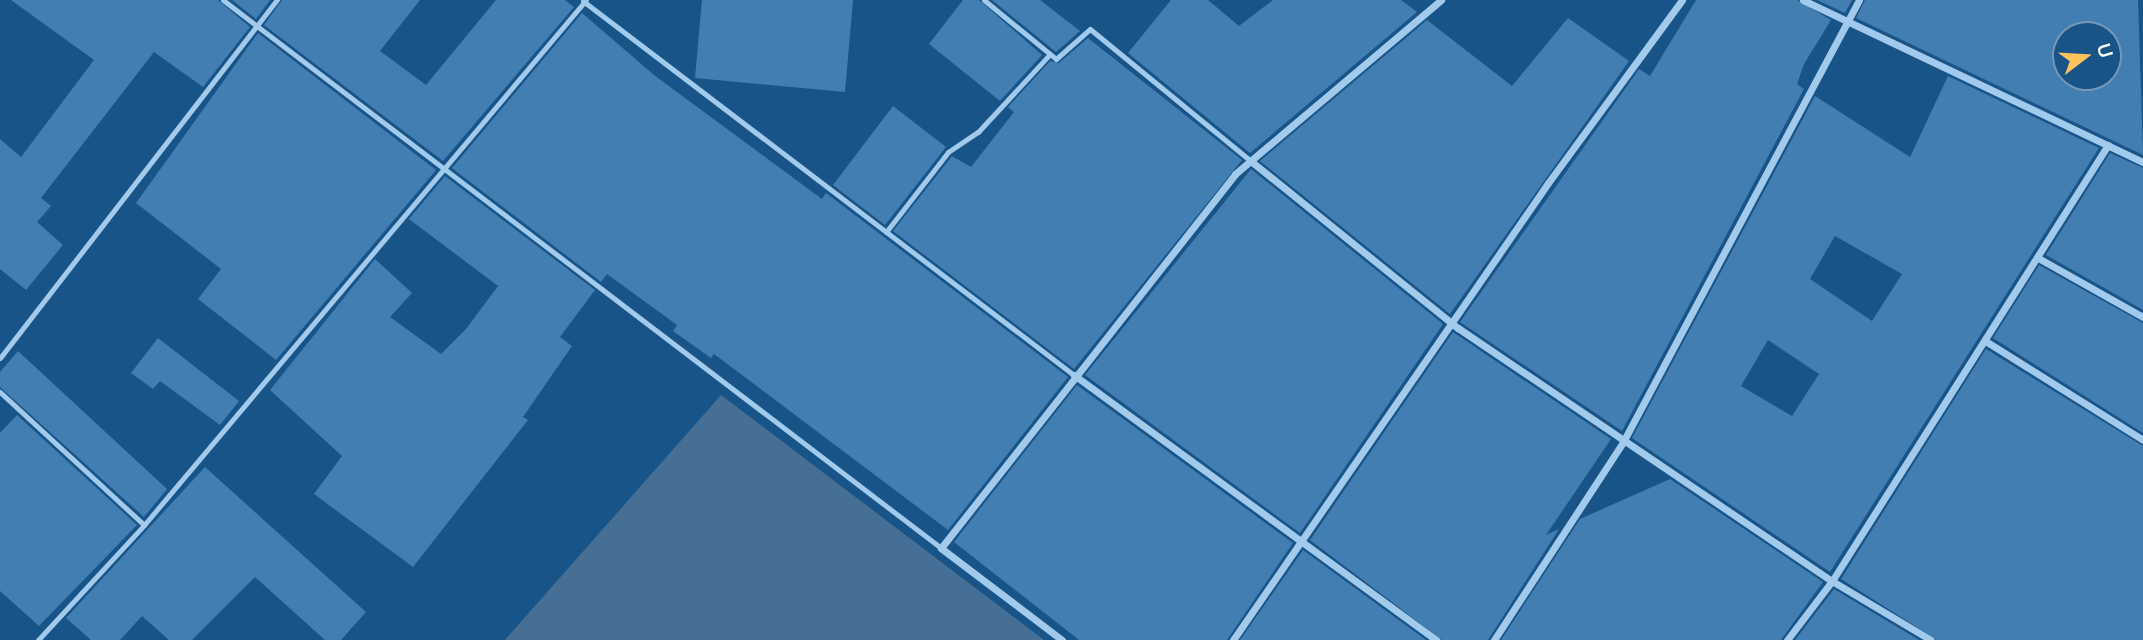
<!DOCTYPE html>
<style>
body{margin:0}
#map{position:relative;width:2143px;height:640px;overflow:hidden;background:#195488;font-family:Mulish,sans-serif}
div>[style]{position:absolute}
.water>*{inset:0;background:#456f95}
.building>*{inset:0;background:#427eb1}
.service>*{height:5px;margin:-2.5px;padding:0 2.5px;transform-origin:2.5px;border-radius:2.5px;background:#a1caed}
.minor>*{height:7px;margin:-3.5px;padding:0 3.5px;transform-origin:3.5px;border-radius:3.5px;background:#a1caed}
span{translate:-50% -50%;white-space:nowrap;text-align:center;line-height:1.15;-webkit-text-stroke:6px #195488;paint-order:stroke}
.north{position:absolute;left:2052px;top:21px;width:70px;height:70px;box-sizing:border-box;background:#195488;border:2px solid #7598b8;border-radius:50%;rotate:73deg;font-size:19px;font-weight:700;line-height:28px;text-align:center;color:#fff}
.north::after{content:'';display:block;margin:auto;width:24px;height:32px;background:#ffc25d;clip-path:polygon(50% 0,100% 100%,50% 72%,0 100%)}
</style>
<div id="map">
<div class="water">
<i style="clip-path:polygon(721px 395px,1044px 640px,505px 640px)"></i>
</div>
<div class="building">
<i style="clip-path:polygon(11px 0,218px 0,250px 27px,203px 87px,154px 52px,41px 198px,51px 206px,37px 222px,63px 245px,26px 290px,0 269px,0 139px,21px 157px,94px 60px)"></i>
<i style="clip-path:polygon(232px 0,270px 0,256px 19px)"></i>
<i style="clip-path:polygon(282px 0,420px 0,380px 51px,426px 85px,496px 0,565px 0,574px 7px,443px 161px,264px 25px)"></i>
<i style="clip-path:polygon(702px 0,853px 0,845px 92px,695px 78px)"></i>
<i style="clip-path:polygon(963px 0,979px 0,1042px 55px,1000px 101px,929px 44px)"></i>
<i style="clip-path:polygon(992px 0,1040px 0,1080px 31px,1056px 52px)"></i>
<i style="clip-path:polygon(1171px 0,1208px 0,1239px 26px,1273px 0,1401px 0,1417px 12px,1250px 153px,1128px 53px)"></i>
<i style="clip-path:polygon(1696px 0,1797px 0,1831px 20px,1804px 64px,1797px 84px,1804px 89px,1622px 431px,1460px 322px,1639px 69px,1650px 76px)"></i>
<i style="clip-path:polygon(1817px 0,1852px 0,1845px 13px)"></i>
<i style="clip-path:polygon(evenodd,1865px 0,2138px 0,2143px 155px,1856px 18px,1865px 0,2066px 35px,2108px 35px,2108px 77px,2066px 77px,2066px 35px)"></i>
<i style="clip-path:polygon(582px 13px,654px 75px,822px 199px,826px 193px,1068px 377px,948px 530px,714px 354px,711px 358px,673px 331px,677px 325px,607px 274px,601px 282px,452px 168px)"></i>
<i style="clip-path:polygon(1568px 18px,1629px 61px,1450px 314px,1260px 161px,1427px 20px,1512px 86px)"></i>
<i style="clip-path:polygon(258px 33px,436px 170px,276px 360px,198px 299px,221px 269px,136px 203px)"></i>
<i style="clip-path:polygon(1088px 38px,1242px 160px,1074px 369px,893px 231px,952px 156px,971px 167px,1014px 112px,1008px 107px,1050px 61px,1059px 63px)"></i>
<i style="clip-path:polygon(evenodd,1948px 76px,2099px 148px,1830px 572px,1632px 438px,1815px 96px,1910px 157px,1948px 76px,1835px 236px,1902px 274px,1872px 321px,1810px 279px,1835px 236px,1948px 76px,1768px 340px,1819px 374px,1792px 416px,1741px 386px,1768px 340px)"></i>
<i style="clip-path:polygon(893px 106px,946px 147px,885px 225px,833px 185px)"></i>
<i style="clip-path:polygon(2110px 153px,2143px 168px,2143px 310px,2046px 255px)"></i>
<i style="clip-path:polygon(1251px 169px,1443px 324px,1300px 533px,1085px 375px)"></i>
<i style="clip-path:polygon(445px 176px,595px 290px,560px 337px,572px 346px,523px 417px,528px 420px,413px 567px,314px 494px,342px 456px,270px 390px,375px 259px,412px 293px,390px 317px,441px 354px,466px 329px,498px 286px,409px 219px)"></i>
<i style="clip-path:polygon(2039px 265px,2143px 323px,2143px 433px,1993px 338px)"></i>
<i style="clip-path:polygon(1453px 332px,1611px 439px,1546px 535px,1559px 529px,1488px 640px,1442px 640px,1310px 540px)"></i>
<i style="clip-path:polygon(158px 338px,239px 401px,220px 425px,160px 381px,153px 389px,131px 373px)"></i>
<i style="clip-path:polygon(1986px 349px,2143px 446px,2143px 640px,1937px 640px,1841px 579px)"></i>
<i style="clip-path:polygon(18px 351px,167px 489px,144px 517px,0 387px,0 372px)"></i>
<i style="clip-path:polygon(1077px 385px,1293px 543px,1227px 640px,1079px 640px,954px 542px)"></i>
<i style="clip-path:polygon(17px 415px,137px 525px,39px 626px,0 591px,0 433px)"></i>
<i style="clip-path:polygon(205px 467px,366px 612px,341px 640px,325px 640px,255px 577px,192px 640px,169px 640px,142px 616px,120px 640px,91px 640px,66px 618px)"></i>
<i style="clip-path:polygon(1670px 479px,1823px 582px,1781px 640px,1501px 640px,1580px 519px)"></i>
<i style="clip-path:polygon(1303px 550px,1426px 640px,1240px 640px)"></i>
<i style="clip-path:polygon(1834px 589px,1919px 640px,1795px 640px)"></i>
</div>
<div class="service">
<i style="left:223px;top:0;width:903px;rotate:37.35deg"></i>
<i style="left:984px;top:0;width:93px;rotate:39.3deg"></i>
<i style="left:1056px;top:59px;width:45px;rotate:-41.4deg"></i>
<i style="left:1090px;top:29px;width:210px;rotate:39.4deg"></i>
<i style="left:583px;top:1px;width:617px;rotate:37.3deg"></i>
<i style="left:886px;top:232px;width:101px;rotate:-52.2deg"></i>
<i style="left:948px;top:152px;width:36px;rotate:-34deg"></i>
<i style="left:978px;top:132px;width:106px;rotate:-47.3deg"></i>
<i style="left:0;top:358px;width:453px;rotate:-52.3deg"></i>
<i style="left:0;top:392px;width:196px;rotate:42.7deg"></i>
<i style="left:38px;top:640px;width:156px;rotate:-47.3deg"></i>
<i style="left:144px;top:525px;width:686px;rotate:-49.91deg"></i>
</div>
<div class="minor">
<i style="left:1803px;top:0;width:377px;rotate:25.5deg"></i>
<i style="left:1252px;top:162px;width:265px;rotate:38.9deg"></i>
<i style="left:1458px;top:328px;width:452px;rotate:34.1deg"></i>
<i style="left:1832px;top:581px;width:115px;rotate:30.8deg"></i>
<i style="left:2040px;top:259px;width:118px;rotate:29.4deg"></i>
<i style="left:1987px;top:342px;width:184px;rotate:32.1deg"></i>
<i style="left:1074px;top:375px;width:449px;rotate:36.2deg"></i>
<i style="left:1062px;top:640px;width:152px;rotate:-142.8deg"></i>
<i style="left:941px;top:548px;width:476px;rotate:-51.8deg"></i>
<i style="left:1235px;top:174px;width:270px;rotate:-40.2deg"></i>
<i style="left:1233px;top:640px;width:555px;rotate:-55.42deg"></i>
<i style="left:1548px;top:183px;width:227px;rotate:-53.8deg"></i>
<i style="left:1494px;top:640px;width:236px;rotate:-56.9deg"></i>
<i style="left:1623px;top:442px;width:501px;rotate:-61.9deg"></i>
<i style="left:1787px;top:640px;width:74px;rotate:-52.7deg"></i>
<i style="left:1832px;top:581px;width:516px;rotate:-57.67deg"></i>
</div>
<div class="north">U</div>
</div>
